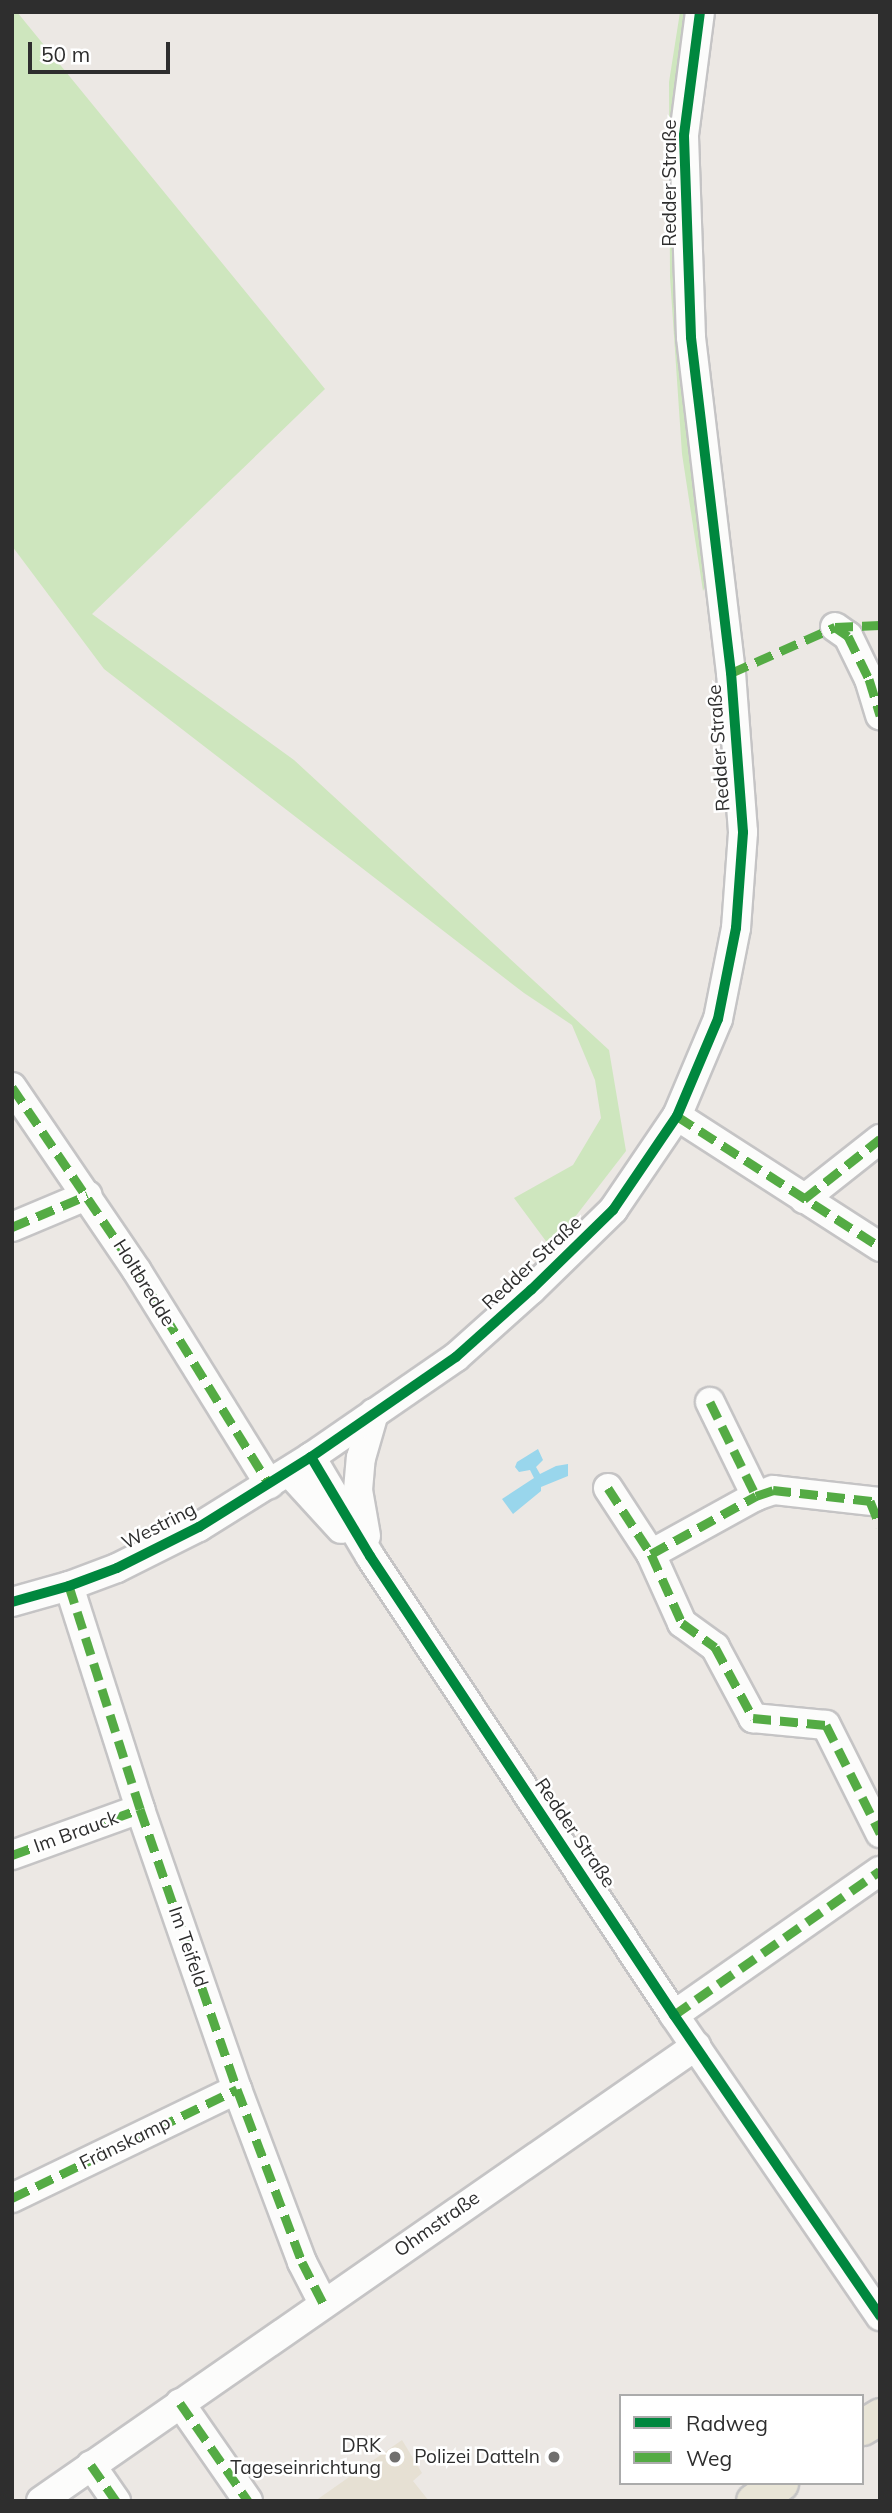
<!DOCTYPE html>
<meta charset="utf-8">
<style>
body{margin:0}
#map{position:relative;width:892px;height:2513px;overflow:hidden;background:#ece8e4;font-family:Mulish,sans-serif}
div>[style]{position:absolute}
.education>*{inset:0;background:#e6e0d3}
.green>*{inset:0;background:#cee6be}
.water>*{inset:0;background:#99d6ec}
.roads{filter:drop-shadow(2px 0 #c5c4c5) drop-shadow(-2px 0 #c5c4c5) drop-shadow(0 2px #c5c4c5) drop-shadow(0 -2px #c5c4c5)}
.minor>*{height:28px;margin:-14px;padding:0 14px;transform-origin:14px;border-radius:14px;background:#fcfcfb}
.major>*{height:35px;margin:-17.5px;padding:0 17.5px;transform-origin:17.5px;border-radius:17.5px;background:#e8e4d6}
.quiet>*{height:9px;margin-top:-4.5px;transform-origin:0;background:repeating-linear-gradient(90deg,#54ab44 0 18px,transparent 0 27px)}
.cycleway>*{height:10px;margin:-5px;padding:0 5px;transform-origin:5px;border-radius:5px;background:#00873e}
.dots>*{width:19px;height:19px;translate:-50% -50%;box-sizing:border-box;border:4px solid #fff;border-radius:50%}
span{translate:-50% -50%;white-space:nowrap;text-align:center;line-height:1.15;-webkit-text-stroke:5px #fff;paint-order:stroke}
.street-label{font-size:19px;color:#2e2e2e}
.poi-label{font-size:19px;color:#2e2e2e}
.right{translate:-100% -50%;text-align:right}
.frame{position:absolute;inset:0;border:14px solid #2e2e2e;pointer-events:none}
.legend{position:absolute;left:619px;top:2394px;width:245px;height:91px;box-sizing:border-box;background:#fff;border:2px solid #ababab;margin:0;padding:9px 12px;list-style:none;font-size:21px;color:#2e2e2e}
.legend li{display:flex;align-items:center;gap:14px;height:35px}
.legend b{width:35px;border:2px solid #ababab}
.scale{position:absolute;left:28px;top:42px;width:142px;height:32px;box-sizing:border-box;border:4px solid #2e2e2e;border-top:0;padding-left:9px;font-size:21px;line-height:24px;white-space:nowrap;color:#2e2e2e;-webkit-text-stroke:5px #fff;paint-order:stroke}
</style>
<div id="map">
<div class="education">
<i style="clip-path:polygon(402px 2440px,422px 2473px,413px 2481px,429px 2501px,315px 2501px)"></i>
</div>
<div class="green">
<i style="clip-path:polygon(12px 12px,17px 12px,325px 389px,92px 614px,294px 760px,609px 1050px,626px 1151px,551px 1248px,514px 1198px,573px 1165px,601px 1118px,595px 1080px,572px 1025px,524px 993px,104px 669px,12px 546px)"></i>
<i style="clip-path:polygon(680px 12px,704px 12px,685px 37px,709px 389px,727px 542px,703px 591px,682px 454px,670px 277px,669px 82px)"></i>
</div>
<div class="water">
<i style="clip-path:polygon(538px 1449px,543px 1460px,536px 1467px,540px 1474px,556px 1466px,568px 1464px,568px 1476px,541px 1487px,541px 1491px,513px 1514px,502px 1499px,534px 1478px,530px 1470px,519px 1472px,515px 1467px,517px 1462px)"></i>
</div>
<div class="roads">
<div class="minor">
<i style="left:835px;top:627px;width:16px;rotate:35deg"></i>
<i style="left:848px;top:636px;width:48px;rotate:64deg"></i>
<i style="left:869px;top:679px;width:38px;rotate:73deg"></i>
<i style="left:12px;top:1087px;width:222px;rotate:55.8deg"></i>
<i style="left:137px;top:1271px;width:251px;rotate:58.2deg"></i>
<i style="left:677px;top:1116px;width:242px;rotate:32.8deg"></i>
<i style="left:804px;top:1199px;width:97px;rotate:-38.3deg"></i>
<i style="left:12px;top:1227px;width:82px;rotate:-22.8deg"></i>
<i style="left:710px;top:1402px;width:105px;rotate:63.9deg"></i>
<i style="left:311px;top:1457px;width:115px;rotate:59.2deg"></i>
<i style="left:370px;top:1556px;width:551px;rotate:56.48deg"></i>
<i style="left:674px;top:2015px;width:365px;rotate:55.6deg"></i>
<i style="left:289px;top:1472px;width:77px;rotate:47.6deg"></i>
<i style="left:608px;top:1488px;width:79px;rotate:56.9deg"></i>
<i style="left:651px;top:1554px;width:76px;rotate:65.8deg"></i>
<i style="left:682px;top:1623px;width:41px;rotate:36deg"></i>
<i style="left:715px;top:1647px;width:81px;rotate:61.8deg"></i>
<i style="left:753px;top:1718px;width:73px;rotate:5.5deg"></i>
<i style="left:826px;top:1725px;width:121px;rotate:63.4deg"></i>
<i style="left:366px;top:1536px;width:47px;rotate:-99.9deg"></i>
<i style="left:358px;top:1490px;width:32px;rotate:-85deg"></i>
<i style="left:361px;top:1458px;width:47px;rotate:-73.9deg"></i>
<i style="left:651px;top:1554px;width:120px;rotate:-28.9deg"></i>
<i style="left:756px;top:1496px;width:18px;rotate:-19deg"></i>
<i style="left:773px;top:1490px;width:108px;rotate:6.4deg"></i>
<i style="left:69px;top:1586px;width:234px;rotate:72.3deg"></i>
<i style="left:140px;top:1809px;width:296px;rotate:70.9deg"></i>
<i style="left:237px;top:2089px;width:185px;rotate:69.4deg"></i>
<i style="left:302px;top:2262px;width:46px;rotate:62.9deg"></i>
<i style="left:12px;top:1602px;width:59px;rotate:-15.7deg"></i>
<i style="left:69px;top:1586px;width:51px;rotate:-20.6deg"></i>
<i style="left:117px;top:1568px;width:92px;rotate:-26.6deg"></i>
<i style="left:199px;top:1527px;width:132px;rotate:-32deg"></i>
<i style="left:311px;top:1457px;width:176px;rotate:-34.6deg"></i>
<i style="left:456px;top:1357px;width:101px;rotate:-41.8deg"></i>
<i style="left:531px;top:1290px;width:115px;rotate:-44.3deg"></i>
<i style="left:613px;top:1210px;width:114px;rotate:-55.8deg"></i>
<i style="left:677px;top:1116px;width:105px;rotate:-67.1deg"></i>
<i style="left:718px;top:1019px;width:93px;rotate:-78.8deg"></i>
<i style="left:736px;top:928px;width:96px;rotate:-85.8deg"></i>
<i style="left:743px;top:832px;width:159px;rotate:-94.3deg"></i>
<i style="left:731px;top:673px;width:338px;rotate:-96.8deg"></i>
<i style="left:691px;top:337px;width:202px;rotate:-92deg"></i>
<i style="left:684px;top:135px;width:124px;rotate:-82.6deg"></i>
<i style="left:12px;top:1855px;width:136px;rotate:-19.8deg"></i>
<i style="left:674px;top:2015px;width:251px;rotate:-35deg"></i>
<i style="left:12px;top:2198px;width:250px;rotate:-25.8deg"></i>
<i style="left:180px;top:2403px;width:119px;rotate:55.2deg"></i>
<i style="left:91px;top:2465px;width:44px;rotate:55.2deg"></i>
<i style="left:41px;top:2501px;width:798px;rotate:-34.79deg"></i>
</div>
<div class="major">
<i style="left:862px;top:2427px;width:21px;rotate:-31deg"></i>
<i style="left:754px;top:2501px;width:32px;rotate:-35deg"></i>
</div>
</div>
<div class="quiet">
<i style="left:835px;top:627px;width:16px;rotate:35deg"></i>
<i style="left:848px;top:636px;width:48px;rotate:64deg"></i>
<i style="left:869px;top:679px;width:38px;rotate:73deg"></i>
<i style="left:731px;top:673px;width:114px;rotate:-23.9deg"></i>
<i style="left:835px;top:627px;width:45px;rotate:-2.5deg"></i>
<i style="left:12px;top:1087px;width:222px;rotate:55.8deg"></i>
<i style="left:137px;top:1271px;width:251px;rotate:58.2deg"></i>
<i style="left:677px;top:1116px;width:242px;rotate:32.8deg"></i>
<i style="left:804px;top:1199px;width:97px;rotate:-38.3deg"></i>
<i style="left:12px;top:1227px;width:82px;rotate:-22.8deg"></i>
<i style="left:710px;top:1402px;width:105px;rotate:63.9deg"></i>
<i style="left:608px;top:1488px;width:79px;rotate:56.9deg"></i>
<i style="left:651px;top:1554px;width:76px;rotate:65.8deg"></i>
<i style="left:682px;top:1623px;width:41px;rotate:36deg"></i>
<i style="left:715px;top:1647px;width:81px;rotate:61.8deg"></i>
<i style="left:753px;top:1718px;width:73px;rotate:5.5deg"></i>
<i style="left:826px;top:1725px;width:121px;rotate:63.4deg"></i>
<i style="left:870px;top:1501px;width:27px;rotate:68deg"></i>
<i style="left:651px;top:1554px;width:120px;rotate:-28.9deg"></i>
<i style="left:756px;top:1496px;width:18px;rotate:-19deg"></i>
<i style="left:773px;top:1490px;width:108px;rotate:6.4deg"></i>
<i style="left:69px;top:1586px;width:234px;rotate:72.3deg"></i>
<i style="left:140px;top:1809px;width:296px;rotate:70.9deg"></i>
<i style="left:237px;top:2089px;width:185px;rotate:69.4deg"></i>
<i style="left:302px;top:2262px;width:46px;rotate:62.9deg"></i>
<i style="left:12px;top:1855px;width:136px;rotate:-19.8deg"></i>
<i style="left:674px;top:2015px;width:251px;rotate:-35deg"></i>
<i style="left:12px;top:2198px;width:250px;rotate:-25.8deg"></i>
<i style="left:180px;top:2403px;width:119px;rotate:55.2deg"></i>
<i style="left:91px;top:2465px;width:44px;rotate:55.2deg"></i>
</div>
<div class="cycleway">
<i style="left:311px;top:1457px;width:115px;rotate:59.2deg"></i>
<i style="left:370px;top:1556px;width:551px;rotate:56.48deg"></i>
<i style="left:674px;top:2015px;width:365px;rotate:55.6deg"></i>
<i style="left:12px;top:1602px;width:59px;rotate:-15.7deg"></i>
<i style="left:69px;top:1586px;width:51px;rotate:-20.6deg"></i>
<i style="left:117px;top:1568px;width:92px;rotate:-26.6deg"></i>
<i style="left:199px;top:1527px;width:132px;rotate:-32deg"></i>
<i style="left:311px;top:1457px;width:176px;rotate:-34.6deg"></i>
<i style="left:456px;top:1357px;width:101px;rotate:-41.8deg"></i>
<i style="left:531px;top:1290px;width:115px;rotate:-44.3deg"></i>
<i style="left:613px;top:1210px;width:114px;rotate:-55.8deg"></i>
<i style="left:677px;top:1116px;width:105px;rotate:-67.1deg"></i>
<i style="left:718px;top:1019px;width:93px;rotate:-78.8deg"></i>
<i style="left:736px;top:928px;width:96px;rotate:-85.8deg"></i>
<i style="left:743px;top:832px;width:159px;rotate:-94.3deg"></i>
<i style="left:731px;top:673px;width:338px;rotate:-96.8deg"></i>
<i style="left:691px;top:337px;width:202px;rotate:-92deg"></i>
<i style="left:684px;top:135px;width:124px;rotate:-82.6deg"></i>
</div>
<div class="dots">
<i style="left:395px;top:2457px;background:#706f6e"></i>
<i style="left:554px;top:2457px;background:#706f6e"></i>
</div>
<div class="street-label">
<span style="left:670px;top:183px;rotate:-90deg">Redder Straße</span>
<span style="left:719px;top:748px;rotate:-94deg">Redder Straße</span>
<span style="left:532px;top:1263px;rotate:-43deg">Redder Straße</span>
<span style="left:144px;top:1283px;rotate:58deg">Holtbredde</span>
<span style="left:159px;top:1526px;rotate:-27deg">Westring</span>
<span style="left:76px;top:1832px;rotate:-20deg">Im Brauck</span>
<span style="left:575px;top:1833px;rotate:56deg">Redder Straße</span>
<span style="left:188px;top:1947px;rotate:71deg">Im Teifeld</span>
<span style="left:125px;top:2143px;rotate:-26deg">Fränskamp</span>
<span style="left:437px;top:2224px;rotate:-35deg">Ohmstraße</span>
</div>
<div class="poi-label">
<span class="right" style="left:381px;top:2457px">DRK<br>Tageseinrichtung</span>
<span class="right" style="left:540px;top:2457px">Polizei Datteln</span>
</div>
<div class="frame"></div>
<ul class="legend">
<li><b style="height:9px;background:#00873e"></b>Radweg</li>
<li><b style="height:9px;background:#54ab44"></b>Weg</li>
</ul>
<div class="scale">50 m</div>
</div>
